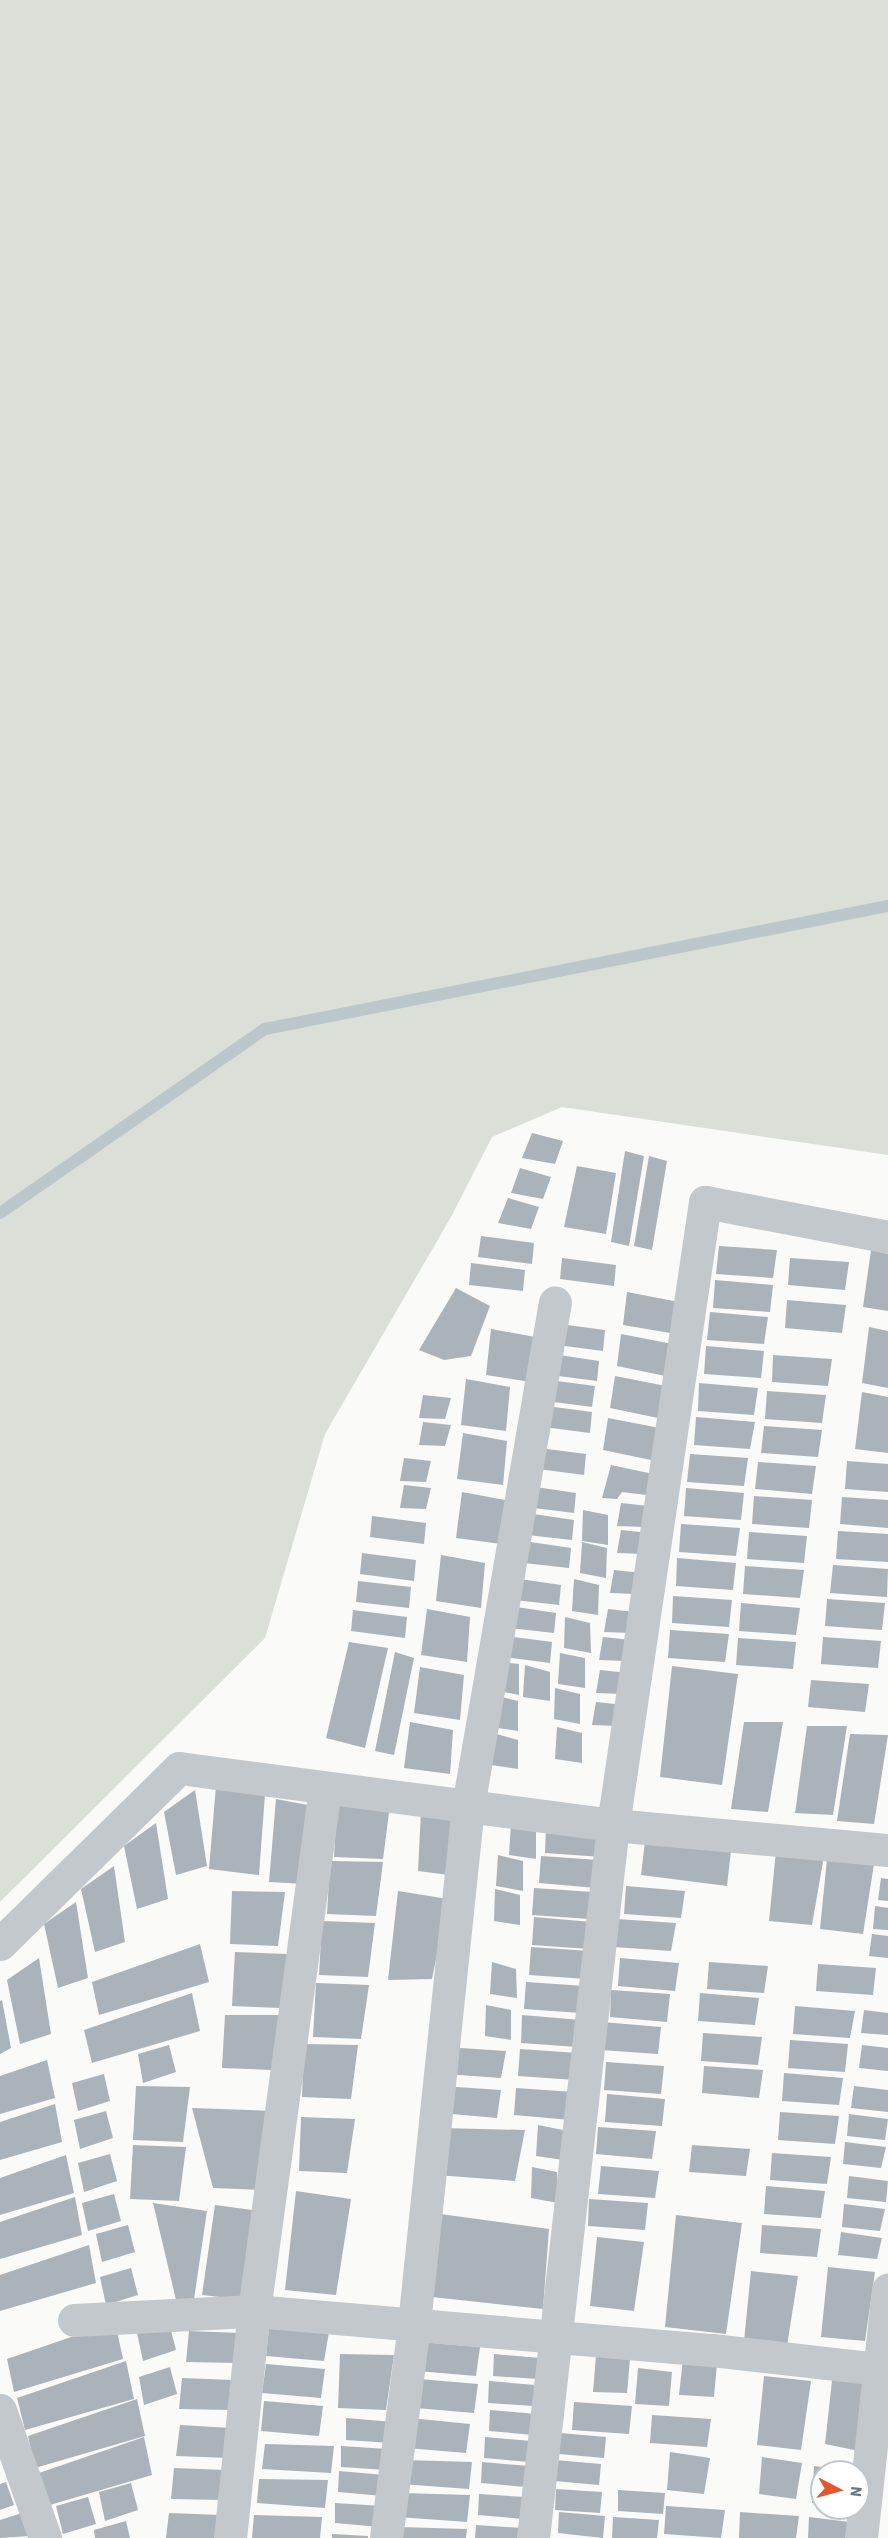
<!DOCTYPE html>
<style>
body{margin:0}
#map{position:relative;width:888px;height:2538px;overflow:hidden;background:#fafaf8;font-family:"Source Sans 3",sans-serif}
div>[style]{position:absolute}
.green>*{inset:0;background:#dadfd7}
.stream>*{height:12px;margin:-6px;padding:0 6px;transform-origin:6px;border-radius:6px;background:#bbc7cb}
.building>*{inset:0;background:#aab3b9}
.minor>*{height:33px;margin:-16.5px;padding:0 16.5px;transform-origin:16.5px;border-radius:16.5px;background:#c3c8cc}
span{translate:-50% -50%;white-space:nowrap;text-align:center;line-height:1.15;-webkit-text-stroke:6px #fff;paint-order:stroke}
.north{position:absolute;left:810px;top:2460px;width:60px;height:60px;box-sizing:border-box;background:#fff;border:2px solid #c1c8cd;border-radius:50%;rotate:96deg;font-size:16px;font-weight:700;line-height:24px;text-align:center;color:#657683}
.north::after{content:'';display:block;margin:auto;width:21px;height:27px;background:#e4572e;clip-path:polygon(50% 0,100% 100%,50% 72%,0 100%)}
</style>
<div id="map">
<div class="green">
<i style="clip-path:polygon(0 0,888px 0,888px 1155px,562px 1107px,492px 1137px,451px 1217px,325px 1434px,265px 1638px,0 1902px)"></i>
</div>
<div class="stream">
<i style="left:0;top:1213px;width:323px;rotate:-34.8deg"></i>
<i style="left:265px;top:1029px;width:635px;rotate:-11.17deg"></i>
</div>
<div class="building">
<i style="clip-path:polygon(532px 1133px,563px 1141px,555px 1164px,522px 1158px)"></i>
<i style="clip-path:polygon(625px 1151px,644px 1156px,629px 1246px,611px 1242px)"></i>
<i style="clip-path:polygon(649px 1156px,667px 1161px,652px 1250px,634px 1246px)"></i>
<i style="clip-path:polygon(577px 1166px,616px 1173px,606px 1234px,564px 1227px)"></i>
<i style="clip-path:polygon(520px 1168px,551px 1177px,543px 1199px,511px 1193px)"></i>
<i style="clip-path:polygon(508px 1198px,539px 1207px,531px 1229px,498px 1223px)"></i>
<i style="clip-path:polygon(481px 1236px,534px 1243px,532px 1264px,478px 1257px)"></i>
<i style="clip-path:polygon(719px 1246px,777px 1250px,773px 1278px,716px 1274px)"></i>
<i style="clip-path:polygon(871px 1250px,888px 1254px,888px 1311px,863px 1307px)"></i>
<i style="clip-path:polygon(562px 1258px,616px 1265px,614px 1286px,560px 1279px)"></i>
<i style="clip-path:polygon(790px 1258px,849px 1262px,845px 1290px,788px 1285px)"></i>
<i style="clip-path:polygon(471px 1263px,525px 1270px,523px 1291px,469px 1285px)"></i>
<i style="clip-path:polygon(715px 1280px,773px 1285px,770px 1312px,713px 1308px)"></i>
<i style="clip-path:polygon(456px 1288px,490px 1306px,471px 1356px,444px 1360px,419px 1350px)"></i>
<i style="clip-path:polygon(627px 1292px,684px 1303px,676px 1334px,623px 1325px)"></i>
<i style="clip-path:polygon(787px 1300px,846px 1305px,842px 1333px,785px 1328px)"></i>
<i style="clip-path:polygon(710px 1312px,768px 1317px,764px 1344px,707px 1340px)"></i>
<i style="clip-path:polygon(552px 1323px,605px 1330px,603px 1351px,550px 1344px)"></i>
<i style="clip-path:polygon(869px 1327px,888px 1331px,888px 1388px,862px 1383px)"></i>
<i style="clip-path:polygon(491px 1329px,535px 1337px,531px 1382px,486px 1375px)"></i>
<i style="clip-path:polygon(621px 1334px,678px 1345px,670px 1377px,617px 1366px)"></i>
<i style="clip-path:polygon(706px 1346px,764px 1351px,761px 1378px,704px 1374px)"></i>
<i style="clip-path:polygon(546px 1353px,599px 1361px,597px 1381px,543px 1374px)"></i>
<i style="clip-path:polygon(773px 1355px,832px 1359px,828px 1386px,772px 1382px)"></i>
<i style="clip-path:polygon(615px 1376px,671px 1387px,663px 1419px,610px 1408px)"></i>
<i style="clip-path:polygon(466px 1379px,510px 1387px,506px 1431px,461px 1425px)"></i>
<i style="clip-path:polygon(542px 1379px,595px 1386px,592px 1407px,539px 1400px)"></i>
<i style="clip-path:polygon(699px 1383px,758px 1388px,754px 1415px,698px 1411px)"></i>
<i style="clip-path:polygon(767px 1391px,826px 1395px,822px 1423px,765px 1419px)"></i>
<i style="clip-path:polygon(862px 1392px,888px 1397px,888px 1453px,855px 1449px)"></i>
<i style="clip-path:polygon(423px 1395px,451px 1398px,445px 1419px,419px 1418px)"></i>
<i style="clip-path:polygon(539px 1405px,592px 1412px,590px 1433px,536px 1426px)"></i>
<i style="clip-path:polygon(696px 1417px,755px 1422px,750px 1449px,694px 1445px)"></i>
<i style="clip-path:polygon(608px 1418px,665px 1429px,656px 1461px,603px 1450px)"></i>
<i style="clip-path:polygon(423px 1422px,451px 1425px,445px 1446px,419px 1445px)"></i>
<i style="clip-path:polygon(764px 1426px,822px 1430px,818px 1457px,761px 1453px)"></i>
<i style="clip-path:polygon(463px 1433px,507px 1441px,503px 1485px,457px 1479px)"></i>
<i style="clip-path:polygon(532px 1447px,586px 1454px,584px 1475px,530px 1468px)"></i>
<i style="clip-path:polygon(690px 1454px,748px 1458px,744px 1486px,687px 1482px)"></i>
<i style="clip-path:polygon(404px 1458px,431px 1461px,426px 1482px,400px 1481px)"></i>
<i style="clip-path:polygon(847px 1461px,888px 1464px,888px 1492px,845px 1489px)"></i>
<i style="clip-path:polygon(758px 1462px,816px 1466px,812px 1494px,755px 1489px)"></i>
<i style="clip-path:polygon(611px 1465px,658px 1475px,654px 1496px,622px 1492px,617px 1499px,602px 1498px)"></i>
<i style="clip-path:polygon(404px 1485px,431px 1488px,426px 1509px,400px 1508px)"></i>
<i style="clip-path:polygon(529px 1486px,576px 1493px,574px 1513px,526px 1507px)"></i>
<i style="clip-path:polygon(686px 1488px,744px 1493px,741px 1520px,684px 1516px)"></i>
<i style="clip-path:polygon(462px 1492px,505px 1500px,501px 1544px,456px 1538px)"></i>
<i style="clip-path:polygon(754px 1496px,812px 1500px,809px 1528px,752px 1524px)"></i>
<i style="clip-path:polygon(842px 1497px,888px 1500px,888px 1528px,840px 1524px)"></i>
<i style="clip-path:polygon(621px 1503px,649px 1506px,644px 1527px,617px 1526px)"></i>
<i style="clip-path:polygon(583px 1510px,608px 1515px,608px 1545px,582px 1541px)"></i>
<i style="clip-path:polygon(520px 1512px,574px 1520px,572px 1540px,518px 1534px)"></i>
<i style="clip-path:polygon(372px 1516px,426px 1523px,424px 1544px,370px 1537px)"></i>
<i style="clip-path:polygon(681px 1524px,740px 1528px,736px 1556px,679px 1552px)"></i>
<i style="clip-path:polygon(621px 1530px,649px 1533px,644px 1554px,617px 1553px)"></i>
<i style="clip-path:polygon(838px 1531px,888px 1534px,888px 1562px,836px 1559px)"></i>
<i style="clip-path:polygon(749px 1532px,807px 1536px,804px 1563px,747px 1559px)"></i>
<i style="clip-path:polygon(517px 1540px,571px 1548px,569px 1568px,515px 1562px)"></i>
<i style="clip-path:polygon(582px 1542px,607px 1548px,606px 1578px,580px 1573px)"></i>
<i style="clip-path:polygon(362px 1553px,416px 1560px,414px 1581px,360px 1574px)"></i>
<i style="clip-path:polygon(441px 1555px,485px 1563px,481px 1608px,436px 1601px)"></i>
<i style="clip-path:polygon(677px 1558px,736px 1563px,733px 1590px,676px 1586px)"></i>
<i style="clip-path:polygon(833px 1565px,888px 1569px,887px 1597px,830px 1593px)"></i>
<i style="clip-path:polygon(745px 1566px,804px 1570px,800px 1598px,743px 1594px)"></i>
<i style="clip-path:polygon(614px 1570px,642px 1573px,636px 1594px,610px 1593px)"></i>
<i style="clip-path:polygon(507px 1577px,561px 1585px,559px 1605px,505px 1599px)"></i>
<i style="clip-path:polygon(574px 1579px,599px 1585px,598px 1615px,572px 1611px)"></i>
<i style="clip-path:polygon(358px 1581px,411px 1587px,409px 1608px,356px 1602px)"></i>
<i style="clip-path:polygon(673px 1596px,732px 1600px,729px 1627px,672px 1623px)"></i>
<i style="clip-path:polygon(827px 1599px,885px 1603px,882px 1630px,825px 1626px)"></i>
<i style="clip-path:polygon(741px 1603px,800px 1608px,796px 1635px,739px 1631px)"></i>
<i style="clip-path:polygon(503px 1605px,556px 1613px,554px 1633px,501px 1627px)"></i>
<i style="clip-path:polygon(427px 1609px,470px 1617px,467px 1662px,421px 1655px)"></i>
<i style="clip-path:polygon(608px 1609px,635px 1612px,630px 1633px,604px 1632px)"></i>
<i style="clip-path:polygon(353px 1610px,407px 1617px,405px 1638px,351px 1631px)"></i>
<i style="clip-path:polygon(565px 1617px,590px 1623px,591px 1653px,564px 1648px)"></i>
<i style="clip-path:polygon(670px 1630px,729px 1634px,725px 1662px,668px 1658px)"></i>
<i style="clip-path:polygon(498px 1635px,552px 1642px,550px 1663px,496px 1656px)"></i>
<i style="clip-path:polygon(603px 1637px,631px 1640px,625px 1661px,599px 1660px)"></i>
<i style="clip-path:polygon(823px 1637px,881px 1641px,878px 1668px,821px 1664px)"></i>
<i style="clip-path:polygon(738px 1638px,796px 1642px,793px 1669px,736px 1665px)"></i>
<i style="clip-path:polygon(349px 1642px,388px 1648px,365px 1748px,326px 1738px)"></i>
<i style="clip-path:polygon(395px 1652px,414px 1658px,394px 1755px,375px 1751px)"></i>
<i style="clip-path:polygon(560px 1653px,585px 1658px,585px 1688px,558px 1684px)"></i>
<i style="clip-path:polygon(500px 1662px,519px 1664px,519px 1695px,495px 1690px)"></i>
<i style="clip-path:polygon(525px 1665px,550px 1672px,550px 1701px,523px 1697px)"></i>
<i style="clip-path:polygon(672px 1666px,738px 1674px,722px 1785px,660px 1777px)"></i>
<i style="clip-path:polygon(420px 1667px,464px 1675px,460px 1720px,414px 1713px)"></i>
<i style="clip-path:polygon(600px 1670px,628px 1673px,622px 1694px,596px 1693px)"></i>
<i style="clip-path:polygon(811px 1680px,869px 1684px,865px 1712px,808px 1707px)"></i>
<i style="clip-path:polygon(555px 1688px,580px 1694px,580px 1724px,554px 1719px)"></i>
<i style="clip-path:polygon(493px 1695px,518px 1701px,518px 1731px,491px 1727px)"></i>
<i style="clip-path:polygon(596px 1702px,624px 1705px,618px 1726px,592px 1725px)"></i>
<i style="clip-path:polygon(410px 1722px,453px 1730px,450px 1774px,404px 1768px)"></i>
<i style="clip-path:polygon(744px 1722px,783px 1722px,768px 1812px,731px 1809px)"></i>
<i style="clip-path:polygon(807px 1726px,847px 1726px,833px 1815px,795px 1813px)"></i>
<i style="clip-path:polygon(557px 1727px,582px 1733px,582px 1763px,555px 1759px)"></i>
<i style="clip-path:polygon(493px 1733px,518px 1740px,518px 1769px,491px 1765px)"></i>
<i style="clip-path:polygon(850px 1734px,888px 1735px,874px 1824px,837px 1821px)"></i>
<i style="clip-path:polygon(216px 1786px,265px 1794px,259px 1875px,209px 1869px)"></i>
<i style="clip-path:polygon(195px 1790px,207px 1866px,176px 1875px,164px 1812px)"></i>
<i style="clip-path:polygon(276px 1799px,313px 1806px,304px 1884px,269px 1882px)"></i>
<i style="clip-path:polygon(337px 1803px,390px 1805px,383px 1859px,334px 1857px)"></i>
<i style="clip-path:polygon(421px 1812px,454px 1817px,449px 1875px,418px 1871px)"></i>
<i style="clip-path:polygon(156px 1823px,168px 1899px,137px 1909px,124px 1846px)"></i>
<i style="clip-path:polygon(511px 1823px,536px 1829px,536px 1859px,509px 1855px)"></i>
<i style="clip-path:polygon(546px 1825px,605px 1830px,602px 1857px,545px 1853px)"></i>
<i style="clip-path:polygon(645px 1841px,731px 1851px,727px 1886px,641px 1875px)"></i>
<i style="clip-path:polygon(776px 1851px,824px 1856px,812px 1925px,769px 1921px)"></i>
<i style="clip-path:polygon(498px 1855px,523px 1861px,523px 1891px,496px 1886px)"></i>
<i style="clip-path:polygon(541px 1856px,599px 1860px,596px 1888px,539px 1883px)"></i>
<i style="clip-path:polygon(827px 1859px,874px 1864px,863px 1934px,820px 1929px)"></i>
<i style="clip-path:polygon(330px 1861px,383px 1862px,376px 1916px,327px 1914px)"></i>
<i style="clip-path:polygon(114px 1866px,125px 1942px,95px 1952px,81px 1889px)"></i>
<i style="clip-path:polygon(881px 1878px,888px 1879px,888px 1901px,878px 1900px)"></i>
<i style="clip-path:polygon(626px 1886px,685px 1891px,681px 1918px,624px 1914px)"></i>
<i style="clip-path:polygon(534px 1888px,593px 1892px,589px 1919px,532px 1915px)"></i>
<i style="clip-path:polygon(495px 1889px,520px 1895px,520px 1925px,494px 1921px)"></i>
<i style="clip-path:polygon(232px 1891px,285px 1892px,278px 1946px,230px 1944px)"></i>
<i style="clip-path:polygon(398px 1891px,448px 1899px,432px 1979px,388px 1980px)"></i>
<i style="clip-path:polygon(76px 1902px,88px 1978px,58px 1988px,44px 1924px)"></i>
<i style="clip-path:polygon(875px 1906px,888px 1908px,888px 1930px,873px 1929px)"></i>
<i style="clip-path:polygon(534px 1917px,592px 1922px,589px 1949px,532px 1945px)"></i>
<i style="clip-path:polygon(617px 1919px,676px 1923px,671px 1951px,614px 1947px)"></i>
<i style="clip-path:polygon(322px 1921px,375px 1923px,368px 1977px,319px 1975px)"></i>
<i style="clip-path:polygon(872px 1934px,888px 1936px,888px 1958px,869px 1956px)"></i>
<i style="clip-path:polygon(200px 1944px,209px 1982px,99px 2015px,92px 1982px)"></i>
<i style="clip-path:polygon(531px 1947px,590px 1951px,586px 1979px,529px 1975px)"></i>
<i style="clip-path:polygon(235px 1952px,288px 1954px,281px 2008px,232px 2006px)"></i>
<i style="clip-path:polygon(39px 1958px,51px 2034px,20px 2044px,7px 1980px)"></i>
<i style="clip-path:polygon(620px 1958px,679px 1963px,675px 1991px,618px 1986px)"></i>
<i style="clip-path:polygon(492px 1962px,516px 1969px,517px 1998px,490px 1994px)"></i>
<i style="clip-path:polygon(709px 1962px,768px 1966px,764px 1993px,707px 1989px)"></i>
<i style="clip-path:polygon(818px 1964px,876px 1968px,873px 1995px,816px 1991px)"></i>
<i style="clip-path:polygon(526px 1982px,585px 1986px,581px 2013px,524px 2009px)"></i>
<i style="clip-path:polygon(316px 1983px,369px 1985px,361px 2039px,313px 2037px)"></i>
<i style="clip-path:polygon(611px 1990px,670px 1994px,667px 2022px,610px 2017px)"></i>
<i style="clip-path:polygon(192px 1993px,200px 2031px,92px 2063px,84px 2030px)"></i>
<i style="clip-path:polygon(700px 1993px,759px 1998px,755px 2025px,698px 2021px)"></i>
<i style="clip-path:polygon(2px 2000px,11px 2048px,0 2054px,0 2001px)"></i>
<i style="clip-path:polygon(486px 2005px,511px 2010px,511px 2040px,485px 2036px)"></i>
<i style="clip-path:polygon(795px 2006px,855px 2011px,850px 2038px,793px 2034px)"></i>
<i style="clip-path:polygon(864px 2010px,888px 2013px,888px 2035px,861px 2033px)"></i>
<i style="clip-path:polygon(225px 2015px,279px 2015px,272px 2070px,222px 2068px)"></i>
<i style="clip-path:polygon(522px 2015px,581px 2020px,577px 2047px,521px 2043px)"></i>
<i style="clip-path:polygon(602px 2022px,661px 2027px,658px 2054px,601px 2050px)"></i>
<i style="clip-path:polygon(703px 2033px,762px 2037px,758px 2065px,701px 2061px)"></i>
<i style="clip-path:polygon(790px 2040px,848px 2044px,845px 2072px,788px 2068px)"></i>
<i style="clip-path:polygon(304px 2044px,358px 2045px,351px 2099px,302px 2097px)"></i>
<i style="clip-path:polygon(169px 2045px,176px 2072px,143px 2083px,138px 2054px)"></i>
<i style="clip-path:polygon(862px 2045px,888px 2048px,888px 2071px,859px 2068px)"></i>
<i style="clip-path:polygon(446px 2047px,506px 2051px,501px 2078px,445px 2074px)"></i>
<i style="clip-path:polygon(520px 2049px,578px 2053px,575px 2080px,518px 2076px)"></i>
<i style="clip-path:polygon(47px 2060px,55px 2098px,0 2114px,0 2076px)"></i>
<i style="clip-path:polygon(606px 2062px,664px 2066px,661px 2094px,604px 2090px)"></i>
<i style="clip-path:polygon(704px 2066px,763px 2070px,759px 2098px,702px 2093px)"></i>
<i style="clip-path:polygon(784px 2073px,843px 2078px,839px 2105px,782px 2101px)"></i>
<i style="clip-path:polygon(104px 2074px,110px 2101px,78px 2111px,72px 2083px)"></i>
<i style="clip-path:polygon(136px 2086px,190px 2087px,183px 2142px,133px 2140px)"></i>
<i style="clip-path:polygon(442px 2086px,501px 2090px,497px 2118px,441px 2113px)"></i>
<i style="clip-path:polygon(854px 2086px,888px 2090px,888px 2112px,851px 2108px)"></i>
<i style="clip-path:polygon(516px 2088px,574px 2092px,571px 2120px,514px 2115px)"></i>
<i style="clip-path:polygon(607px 2094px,665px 2099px,662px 2126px,605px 2122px)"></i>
<i style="clip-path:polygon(55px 2104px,62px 2142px,0 2160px,0 2122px)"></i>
<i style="clip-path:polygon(192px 2108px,273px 2111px,262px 2190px,213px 2188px)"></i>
<i style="clip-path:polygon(106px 2111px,113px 2138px,80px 2149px,74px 2120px)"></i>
<i style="clip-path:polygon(780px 2112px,839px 2116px,835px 2144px,778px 2140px)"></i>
<i style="clip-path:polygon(849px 2114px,888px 2119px,885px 2140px,847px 2136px)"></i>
<i style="clip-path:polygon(301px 2117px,355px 2119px,347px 2173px,299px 2171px)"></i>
<i style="clip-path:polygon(538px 2125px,563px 2130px,563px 2160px,536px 2156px)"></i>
<i style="clip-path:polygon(598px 2127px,656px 2131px,652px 2159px,596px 2154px)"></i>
<i style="clip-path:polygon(441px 2128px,525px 2130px,515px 2181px,436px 2175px)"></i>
<i style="clip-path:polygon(845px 2142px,886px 2147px,881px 2168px,843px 2164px)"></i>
<i style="clip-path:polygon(133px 2145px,186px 2147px,179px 2201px,130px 2199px)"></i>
<i style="clip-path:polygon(692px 2145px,750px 2149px,746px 2176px,689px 2172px)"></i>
<i style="clip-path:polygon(772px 2153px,831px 2157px,827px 2184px,770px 2180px)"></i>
<i style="clip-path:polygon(110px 2154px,117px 2181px,84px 2192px,78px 2163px)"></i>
<i style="clip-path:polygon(66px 2155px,74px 2193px,0 2215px,0 2178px)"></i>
<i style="clip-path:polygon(601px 2166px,659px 2171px,655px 2198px,598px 2194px)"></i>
<i style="clip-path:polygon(532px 2167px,557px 2172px,558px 2203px,531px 2198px)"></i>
<i style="clip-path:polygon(849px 2176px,888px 2181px,886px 2202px,847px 2198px)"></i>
<i style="clip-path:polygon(766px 2186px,825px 2191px,821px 2218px,764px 2214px)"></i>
<i style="clip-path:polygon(296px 2191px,351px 2199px,336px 2295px,285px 2290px)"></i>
<i style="clip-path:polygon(114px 2194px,121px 2221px,88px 2231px,82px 2203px)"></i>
<i style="clip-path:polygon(75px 2197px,82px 2235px,0 2259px,0 2222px)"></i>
<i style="clip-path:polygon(589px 2199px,648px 2203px,645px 2230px,588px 2226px)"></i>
<i style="clip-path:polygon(153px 2203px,207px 2211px,193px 2306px,177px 2304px)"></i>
<i style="clip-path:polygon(844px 2204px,885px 2209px,880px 2231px,842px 2227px)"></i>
<i style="clip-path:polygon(215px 2205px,259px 2211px,246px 2300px,202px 2295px)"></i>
<i style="clip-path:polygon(433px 2213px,549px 2229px,543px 2309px,423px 2296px)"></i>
<i style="clip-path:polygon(676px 2215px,742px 2223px,726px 2334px,665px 2327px)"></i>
<i style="clip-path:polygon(128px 2225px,135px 2252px,102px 2262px,96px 2234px)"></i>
<i style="clip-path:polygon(762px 2225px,821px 2229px,817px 2257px,760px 2253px)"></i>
<i style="clip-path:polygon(841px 2232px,882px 2238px,877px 2259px,838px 2255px)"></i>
<i style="clip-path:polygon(597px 2237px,644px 2242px,634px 2311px,590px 2306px)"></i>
<i style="clip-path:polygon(89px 2245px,96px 2283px,0 2311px,0 2275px)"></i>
<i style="clip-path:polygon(828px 2267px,875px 2272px,865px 2341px,821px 2337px)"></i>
<i style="clip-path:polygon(131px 2268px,138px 2295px,106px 2305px,100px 2277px)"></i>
<i style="clip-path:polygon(751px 2271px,798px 2276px,787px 2346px,744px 2341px)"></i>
<i style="clip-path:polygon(115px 2322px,123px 2359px,14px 2392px,7px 2359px)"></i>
<i style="clip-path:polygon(169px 2323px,176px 2350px,143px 2361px,137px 2333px)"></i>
<i style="clip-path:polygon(269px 2327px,329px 2332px,324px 2361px,266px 2356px)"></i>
<i style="clip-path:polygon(189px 2331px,240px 2333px,239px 2363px,186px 2362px)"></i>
<i style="clip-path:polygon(420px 2342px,480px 2347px,476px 2376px,417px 2371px)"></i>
<i style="clip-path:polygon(340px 2354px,394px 2355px,386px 2410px,338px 2408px)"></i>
<i style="clip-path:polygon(494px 2354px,540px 2358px,538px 2379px,493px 2376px)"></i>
<i style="clip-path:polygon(596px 2355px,630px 2359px,627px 2393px,593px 2392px)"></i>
<i style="clip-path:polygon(683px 2359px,717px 2363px,714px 2397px,679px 2395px)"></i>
<i style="clip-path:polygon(126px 2361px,134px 2399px,25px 2430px,17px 2398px)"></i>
<i style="clip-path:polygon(266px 2364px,325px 2369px,321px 2398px,262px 2393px)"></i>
<i style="clip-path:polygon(170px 2367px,177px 2394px,144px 2405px,139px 2377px)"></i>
<i style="clip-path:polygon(638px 2368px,672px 2372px,669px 2406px,635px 2404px)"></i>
<i style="clip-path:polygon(833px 2372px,869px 2376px,859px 2451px,825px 2444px)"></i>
<i style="clip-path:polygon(764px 2376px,811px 2381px,801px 2450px,757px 2445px)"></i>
<i style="clip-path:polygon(182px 2378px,233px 2380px,232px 2410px,179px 2409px)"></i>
<i style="clip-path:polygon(419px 2379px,478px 2384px,474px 2413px,416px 2408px)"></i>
<i style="clip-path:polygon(489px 2381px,535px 2385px,533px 2406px,488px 2403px)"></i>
<i style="clip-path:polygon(137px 2399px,145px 2436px,35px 2468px,28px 2436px)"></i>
<i style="clip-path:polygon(264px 2401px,323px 2406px,319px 2436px,261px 2431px)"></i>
<i style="clip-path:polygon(574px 2402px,632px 2406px,629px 2434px,572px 2430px)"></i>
<i style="clip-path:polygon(490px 2410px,536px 2414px,534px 2435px,489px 2431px)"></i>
<i style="clip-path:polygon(652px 2415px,711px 2419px,707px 2447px,650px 2443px)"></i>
<i style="clip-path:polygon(346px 2418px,393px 2422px,391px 2443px,346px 2440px)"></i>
<i style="clip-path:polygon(410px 2418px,470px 2424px,466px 2453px,407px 2448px)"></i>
<i style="clip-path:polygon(180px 2425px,231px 2428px,230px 2458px,176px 2456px)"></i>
<i style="clip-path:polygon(560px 2433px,606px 2437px,604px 2458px,559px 2454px)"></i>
<i style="clip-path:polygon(144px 2437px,152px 2475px,43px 2507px,36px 2474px)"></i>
<i style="clip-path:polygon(485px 2437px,531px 2441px,529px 2462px,484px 2458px)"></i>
<i style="clip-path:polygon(265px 2444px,334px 2446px,331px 2473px,262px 2469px)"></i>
<i style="clip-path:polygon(341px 2446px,388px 2449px,386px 2470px,341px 2467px)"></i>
<i style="clip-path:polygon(670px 2452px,710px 2458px,704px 2494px,667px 2490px)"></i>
<i style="clip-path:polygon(762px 2457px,802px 2463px,796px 2499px,759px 2494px)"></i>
<i style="clip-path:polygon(404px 2460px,472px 2462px,469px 2489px,401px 2484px)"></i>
<i style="clip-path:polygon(555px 2460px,601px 2464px,599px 2485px,554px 2481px)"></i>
<i style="clip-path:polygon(482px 2462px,529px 2466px,526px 2487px,481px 2483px)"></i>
<i style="clip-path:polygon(814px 2466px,849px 2471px,822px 2472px,822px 2504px,812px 2503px)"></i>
<i style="clip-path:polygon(174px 2468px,225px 2470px,224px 2500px,171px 2499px)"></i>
<i style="clip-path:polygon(339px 2471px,385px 2475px,383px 2496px,338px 2492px)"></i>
<i style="clip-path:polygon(259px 2479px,328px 2480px,325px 2508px,257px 2503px)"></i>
<i style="clip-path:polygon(6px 2482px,14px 2505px,0 2510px,0 2484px)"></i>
<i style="clip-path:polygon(131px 2483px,138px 2510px,105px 2521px,99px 2492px)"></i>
<i style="clip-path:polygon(556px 2489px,602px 2492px,600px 2513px,555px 2510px)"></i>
<i style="clip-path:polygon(618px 2490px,665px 2493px,663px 2514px,618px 2511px)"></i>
<i style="clip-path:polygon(401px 2493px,470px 2495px,467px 2522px,398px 2517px)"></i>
<i style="clip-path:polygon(479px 2494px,525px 2497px,523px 2519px,478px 2515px)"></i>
<i style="clip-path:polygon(88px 2497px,96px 2524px,63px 2534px,56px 2506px)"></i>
<i style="clip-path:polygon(335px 2503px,382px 2506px,380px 2527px,335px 2523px)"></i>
<i style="clip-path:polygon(666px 2506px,725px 2510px,721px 2538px,664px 2534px)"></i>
<i style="clip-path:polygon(559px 2512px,605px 2516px,603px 2538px,558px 2533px)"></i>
<i style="clip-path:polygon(740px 2512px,799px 2516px,796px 2538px,739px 2538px)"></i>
<i style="clip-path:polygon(22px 2513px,30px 2536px,0 2538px,0 2520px)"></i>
<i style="clip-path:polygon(169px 2513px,221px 2515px,219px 2538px,166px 2538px)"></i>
<i style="clip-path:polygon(254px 2515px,322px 2517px,320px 2538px,252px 2538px)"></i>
<i style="clip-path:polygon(613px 2517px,659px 2520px,657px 2538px,612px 2538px)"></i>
<i style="clip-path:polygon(809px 2517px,850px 2522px,847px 2538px,808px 2538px)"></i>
<i style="clip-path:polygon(126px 2521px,130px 2538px,95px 2538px,94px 2530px)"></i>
<i style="clip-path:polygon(476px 2525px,522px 2528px,521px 2538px,475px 2538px)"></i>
<i style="clip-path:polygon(399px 2527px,467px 2529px,466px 2538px,398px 2538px)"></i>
<i style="clip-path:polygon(332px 2534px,368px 2536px,368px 2538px,332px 2538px)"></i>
</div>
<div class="minor">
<i style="left:0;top:1944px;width:251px;rotate:-44.5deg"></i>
<i style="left:179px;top:1768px;width:438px;rotate:7.5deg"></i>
<i style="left:613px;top:1825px;width:276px;rotate:5.2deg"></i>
<i style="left:74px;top:2320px;width:180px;rotate:-2.9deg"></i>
<i style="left:254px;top:2311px;width:460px;rotate:4.9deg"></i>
<i style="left:712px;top:2350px;width:177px;rotate:6.5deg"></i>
<i style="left:0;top:2410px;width:136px;rotate:70.6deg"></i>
<i style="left:230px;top:2538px;width:228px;rotate:-84deg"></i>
<i style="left:254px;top:2311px;width:528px;rotate:-82.27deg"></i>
<i style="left:386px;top:2538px;width:216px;rotate:-82.5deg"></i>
<i style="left:414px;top:2324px;width:521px;rotate:-84.05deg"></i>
<i style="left:468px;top:1806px;width:511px;rotate:-80.21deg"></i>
<i style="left:533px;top:2538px;width:717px;rotate:-83.6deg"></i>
<i style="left:613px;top:1825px;width:630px;rotate:-81.6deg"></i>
<i style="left:705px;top:1202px;width:186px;rotate:10.8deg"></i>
<i style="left:861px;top:2538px;width:250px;rotate:-83.8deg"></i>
</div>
<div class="north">N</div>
</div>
